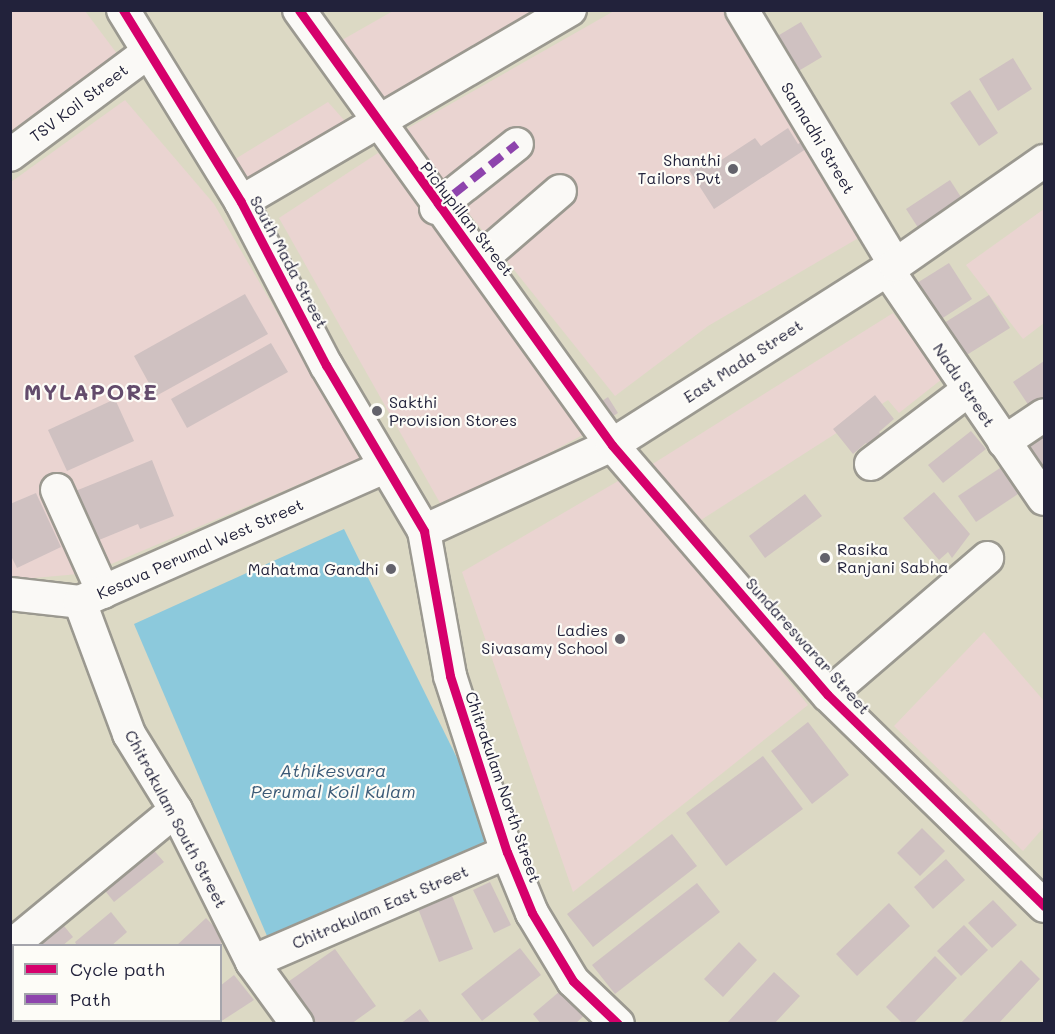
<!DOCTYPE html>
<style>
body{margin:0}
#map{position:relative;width:1055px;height:1034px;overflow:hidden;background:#dcd9c4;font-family:Mali,sans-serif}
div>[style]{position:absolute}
.built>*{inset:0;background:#ead4d1}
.water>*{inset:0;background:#8cc9dc}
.building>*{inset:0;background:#cfc1c1}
.roads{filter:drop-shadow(2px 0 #9b9990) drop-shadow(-2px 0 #9b9990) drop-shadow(0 2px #9b9990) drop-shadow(0 -2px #9b9990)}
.minor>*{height:32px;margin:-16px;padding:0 16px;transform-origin:16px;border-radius:16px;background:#faf9f6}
.quiet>*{height:8px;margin-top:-4px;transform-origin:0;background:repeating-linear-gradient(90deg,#8e44ad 0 15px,transparent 0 23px)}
.cycleway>*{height:9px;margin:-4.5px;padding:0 4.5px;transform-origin:4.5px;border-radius:4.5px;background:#d6006c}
.dots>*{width:16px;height:16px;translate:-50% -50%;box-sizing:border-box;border:3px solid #fdfcf7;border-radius:50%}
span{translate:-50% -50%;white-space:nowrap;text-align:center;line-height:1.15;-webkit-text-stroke:4.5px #fdfcf7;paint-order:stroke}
.street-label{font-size:16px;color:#22223b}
.poi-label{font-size:16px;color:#22223b}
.right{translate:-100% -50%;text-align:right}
.left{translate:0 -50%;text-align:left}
.water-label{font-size:18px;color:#3b5a77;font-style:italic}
.district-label{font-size:22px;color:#634b6c;font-weight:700;letter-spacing:1.5px}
.frame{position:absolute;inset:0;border:12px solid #22223b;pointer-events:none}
.legend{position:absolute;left:12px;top:944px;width:210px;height:78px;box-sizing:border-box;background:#fdfcf7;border:2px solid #a5a5ac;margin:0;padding:8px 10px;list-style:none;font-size:18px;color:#22223b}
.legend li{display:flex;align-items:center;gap:12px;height:30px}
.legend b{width:30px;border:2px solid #a5a5ac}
</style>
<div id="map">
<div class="built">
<i style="clip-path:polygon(561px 10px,382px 111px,342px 40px,393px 11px)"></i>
<i style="clip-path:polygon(11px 11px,85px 11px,124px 63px,11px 143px)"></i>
<i style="clip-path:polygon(614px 11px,737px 11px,867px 233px,708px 326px,615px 396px,403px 131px)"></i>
<i style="clip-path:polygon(125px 100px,214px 204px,361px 458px,90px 573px,11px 580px,11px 182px)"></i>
<i style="clip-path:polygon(328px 102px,351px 128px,255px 188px,232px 161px)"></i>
<i style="clip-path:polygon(378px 153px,590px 431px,444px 510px,279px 218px)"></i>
<i style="clip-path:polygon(1044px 209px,1044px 323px,1023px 339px,966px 265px)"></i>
<i style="clip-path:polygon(893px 313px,942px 379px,899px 413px,888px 400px,701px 520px,651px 465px)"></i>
<i style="clip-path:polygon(625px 477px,808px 705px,573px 892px,462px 572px)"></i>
<i style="clip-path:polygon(984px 632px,1044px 701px,1044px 827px,1023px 851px,894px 726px)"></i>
</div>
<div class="water">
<i style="clip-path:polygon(344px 529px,501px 847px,270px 943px,134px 624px)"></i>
</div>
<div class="building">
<i style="clip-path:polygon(801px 22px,822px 57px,785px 79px,764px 44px)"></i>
<i style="clip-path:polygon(1013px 58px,1032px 89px,998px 111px,979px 79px)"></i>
<i style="clip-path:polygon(970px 90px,998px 133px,979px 146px,950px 103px)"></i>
<i style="clip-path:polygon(788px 128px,798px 144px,804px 140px,809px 147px,714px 209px,689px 170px,703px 161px,709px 168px,755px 138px,761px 146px)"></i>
<i style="clip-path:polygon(950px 180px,970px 211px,926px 240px,906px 209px)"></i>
<i style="clip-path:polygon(949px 263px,972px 299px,932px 325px,909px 288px)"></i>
<i style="clip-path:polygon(245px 294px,268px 334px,156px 396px,134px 356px)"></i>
<i style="clip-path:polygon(989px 295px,1010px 328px,957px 361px,936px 328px)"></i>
<i style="clip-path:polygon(271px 343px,288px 372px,187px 428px,171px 399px)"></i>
<i style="clip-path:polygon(1044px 361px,1044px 400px,1031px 409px,1013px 382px)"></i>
<i style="clip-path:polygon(875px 395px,894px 419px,879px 432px,888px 443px,875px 454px,866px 443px,853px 454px,833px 429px)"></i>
<i style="clip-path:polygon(608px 397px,618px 413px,604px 422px,593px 407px)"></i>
<i style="clip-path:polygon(115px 399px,134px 441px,67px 471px,48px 430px)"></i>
<i style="clip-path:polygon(971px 431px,986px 449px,943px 483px,928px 465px)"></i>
<i style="clip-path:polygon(1044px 436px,1044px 471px,1039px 475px,1023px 452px)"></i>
<i style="clip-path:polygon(152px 460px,174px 516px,140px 529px,138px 524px,99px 540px,97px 534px,81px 540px,73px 492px)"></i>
<i style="clip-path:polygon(1000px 468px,1018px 494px,976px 522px,958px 496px)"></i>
<i style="clip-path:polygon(934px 492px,970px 534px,952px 558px,948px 552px,939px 560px,903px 518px)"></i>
<i style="clip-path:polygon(36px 493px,61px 547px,17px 568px,10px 554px,10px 504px)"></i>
<i style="clip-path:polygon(805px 494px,822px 516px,765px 558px,749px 536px)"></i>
<i style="clip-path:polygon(808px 722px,849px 775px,812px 804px,771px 751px)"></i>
<i style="clip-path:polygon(763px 756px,803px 809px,726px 866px,686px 813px)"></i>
<i style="clip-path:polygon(922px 828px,945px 851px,920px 876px,897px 853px)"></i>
<i style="clip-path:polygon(672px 834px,697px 866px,593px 947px,567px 914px)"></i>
<i style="clip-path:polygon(151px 847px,164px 862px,114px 902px,102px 887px)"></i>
<i style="clip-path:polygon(946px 859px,965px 880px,933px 909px,914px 887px)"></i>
<i style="clip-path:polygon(490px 882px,511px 925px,494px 933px,473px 890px)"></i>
<i style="clip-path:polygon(697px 883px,720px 912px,615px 994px,592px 965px)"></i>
<i style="clip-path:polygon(451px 893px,473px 949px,439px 962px,417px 906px)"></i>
<i style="clip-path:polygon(993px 900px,1017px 925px,992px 948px,968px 923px)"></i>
<i style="clip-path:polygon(889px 903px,910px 926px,857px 976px,836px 954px)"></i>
<i style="clip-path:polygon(111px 912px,127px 932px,111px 946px,77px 946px,75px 942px)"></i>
<i style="clip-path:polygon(206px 918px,226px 939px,218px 946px,176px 946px)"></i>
<i style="clip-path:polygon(60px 921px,73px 937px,62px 946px,29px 946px)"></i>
<i style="clip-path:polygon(964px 925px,988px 950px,961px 976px,937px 951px)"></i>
<i style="clip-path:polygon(739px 942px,757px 960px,723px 997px,704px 979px)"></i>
<i style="clip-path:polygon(520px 948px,541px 975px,482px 1021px,461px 994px)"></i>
<i style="clip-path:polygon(335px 949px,376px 1006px,351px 1024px,313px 1024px,285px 984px)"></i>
<i style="clip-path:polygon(935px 956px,957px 978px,913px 1024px,903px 1024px,886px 1007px)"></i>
<i style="clip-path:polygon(1021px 960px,1040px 979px,998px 1024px,960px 1024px)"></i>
<i style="clip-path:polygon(10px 961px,14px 1020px,56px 1020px,53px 1024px,10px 1024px)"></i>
<i style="clip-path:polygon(774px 972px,800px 996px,774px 1024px,726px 1024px)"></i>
<i style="clip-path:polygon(234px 975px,254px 1000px,217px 1024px,220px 986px)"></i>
<i style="clip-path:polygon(566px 986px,588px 1012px,575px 1024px,541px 1024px,533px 1014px)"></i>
<i style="clip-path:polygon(420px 1009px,431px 1024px,400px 1024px)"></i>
</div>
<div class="roads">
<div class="minor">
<i style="left:123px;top:10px;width:225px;rotate:58.4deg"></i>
<i style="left:241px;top:202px;width:184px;rotate:62.5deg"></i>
<i style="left:326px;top:365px;width:193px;rotate:59.4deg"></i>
<i style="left:424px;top:531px;width:147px;rotate:79.8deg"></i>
<i style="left:450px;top:676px;width:185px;rotate:72.1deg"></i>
<i style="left:507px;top:852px;width:66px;rotate:67.7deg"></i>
<i style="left:532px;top:913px;width:79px;rotate:58.9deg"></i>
<i style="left:573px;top:981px;width:62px;rotate:43.7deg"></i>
<i style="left:299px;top:10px;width:536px;rotate:54.26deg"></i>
<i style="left:612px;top:445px;width:330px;rotate:49.2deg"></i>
<i style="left:828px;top:695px;width:302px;rotate:44.3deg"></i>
<i style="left:742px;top:10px;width:297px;rotate:59deg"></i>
<i style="left:10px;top:155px;width:172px;rotate:-36.7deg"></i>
<i style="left:241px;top:202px;width:381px;rotate:-30.3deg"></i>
<i style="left:436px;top:208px;width:103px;rotate:-38.3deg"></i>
<i style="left:481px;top:259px;width:104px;rotate:-40.7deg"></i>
<i style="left:887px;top:269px;width:278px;rotate:55.7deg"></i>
<i style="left:1004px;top:442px;width:48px;rotate:-34deg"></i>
<i style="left:871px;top:464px;width:121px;rotate:-37.2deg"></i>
<i style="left:57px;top:490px;width:112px;rotate:65.7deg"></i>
<i style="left:424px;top:531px;width:207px;rotate:-24.6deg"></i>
<i style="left:612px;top:445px;width:335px;rotate:-32.5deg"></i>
<i style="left:895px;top:265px;width:182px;rotate:-34.9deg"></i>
<i style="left:10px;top:594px;width:70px;rotate:6.5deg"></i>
<i style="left:80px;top:602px;width:334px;rotate:-23.9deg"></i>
<i style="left:80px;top:602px;width:141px;rotate:69.6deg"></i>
<i style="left:129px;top:734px;width:89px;rotate:58.3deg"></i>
<i style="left:176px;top:810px;width:170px;rotate:63.4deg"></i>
<i style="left:252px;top:962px;width:77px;rotate:54deg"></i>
<i style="left:828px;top:695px;width:210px;rotate:-40.7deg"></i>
<i style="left:17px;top:941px;width:206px;rotate:-39.5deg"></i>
<i style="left:252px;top:962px;width:278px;rotate:-23.3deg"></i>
<i style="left:83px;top:1020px;width:4px;rotate:63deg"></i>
</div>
</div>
<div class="quiet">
<i style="left:436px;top:208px;width:103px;rotate:-38.3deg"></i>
</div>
<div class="cycleway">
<i style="left:123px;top:10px;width:225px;rotate:58.4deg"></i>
<i style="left:241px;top:202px;width:184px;rotate:62.5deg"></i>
<i style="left:326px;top:365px;width:193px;rotate:59.4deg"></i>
<i style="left:424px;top:531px;width:147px;rotate:79.8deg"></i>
<i style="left:450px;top:676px;width:185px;rotate:72.1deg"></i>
<i style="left:507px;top:852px;width:66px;rotate:67.7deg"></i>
<i style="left:532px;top:913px;width:79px;rotate:58.9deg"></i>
<i style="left:573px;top:981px;width:62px;rotate:43.7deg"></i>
<i style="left:299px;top:10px;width:536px;rotate:54.26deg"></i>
<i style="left:612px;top:445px;width:330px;rotate:49.2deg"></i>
<i style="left:828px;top:695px;width:302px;rotate:44.3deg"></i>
</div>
<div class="dots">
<i style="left:733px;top:169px;background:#63626b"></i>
<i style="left:377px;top:411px;background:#63626b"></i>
<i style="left:825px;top:558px;background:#63626b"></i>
<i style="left:391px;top:569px;background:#63626b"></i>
<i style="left:620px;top:639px;background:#63626b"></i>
</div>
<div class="street-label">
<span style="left:79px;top:103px;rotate:-37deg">TSV Koil Street</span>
<span style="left:818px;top:138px;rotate:59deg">Sannadhi Street</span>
<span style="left:467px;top:219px;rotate:52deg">Pichupillan Street</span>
<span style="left:289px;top:262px;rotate:62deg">South Mada Street</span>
<span style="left:743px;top:361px;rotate:-33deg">East Mada Street</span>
<span style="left:964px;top:385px;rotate:56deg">Nadu Street</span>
<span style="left:200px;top:549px;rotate:-24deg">Kesava Perumal West Street</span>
<span style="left:808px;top:646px;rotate:48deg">Sundareswarar Street</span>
<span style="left:503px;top:787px;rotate:71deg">Chitrakulam North Street</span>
<span style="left:176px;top:819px;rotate:62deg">Chitrakulam South Street</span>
<span style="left:380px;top:907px;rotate:-23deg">Chitrakulam East Street</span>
</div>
<div class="poi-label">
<span class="right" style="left:721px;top:169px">Shanthi<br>Tailors Pvt</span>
<span class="left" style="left:389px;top:411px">Sakthi<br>Provision Stores</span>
<span class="left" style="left:837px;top:558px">Rasika<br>Ranjani Sabha</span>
<span class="right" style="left:379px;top:569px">Mahatma Gandhi</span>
<span class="right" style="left:608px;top:639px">Ladies<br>Sivasamy School</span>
</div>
<div class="water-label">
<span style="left:333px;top:781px">Athikesvara<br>Perumal Koil Kulam</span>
</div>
<div class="district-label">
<span style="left:91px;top:392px">MYLAPORE</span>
</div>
<div class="frame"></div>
<ul class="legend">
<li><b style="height:8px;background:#d6006c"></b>Cycle path</li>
<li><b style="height:8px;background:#8e44ad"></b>Path</li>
</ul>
</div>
